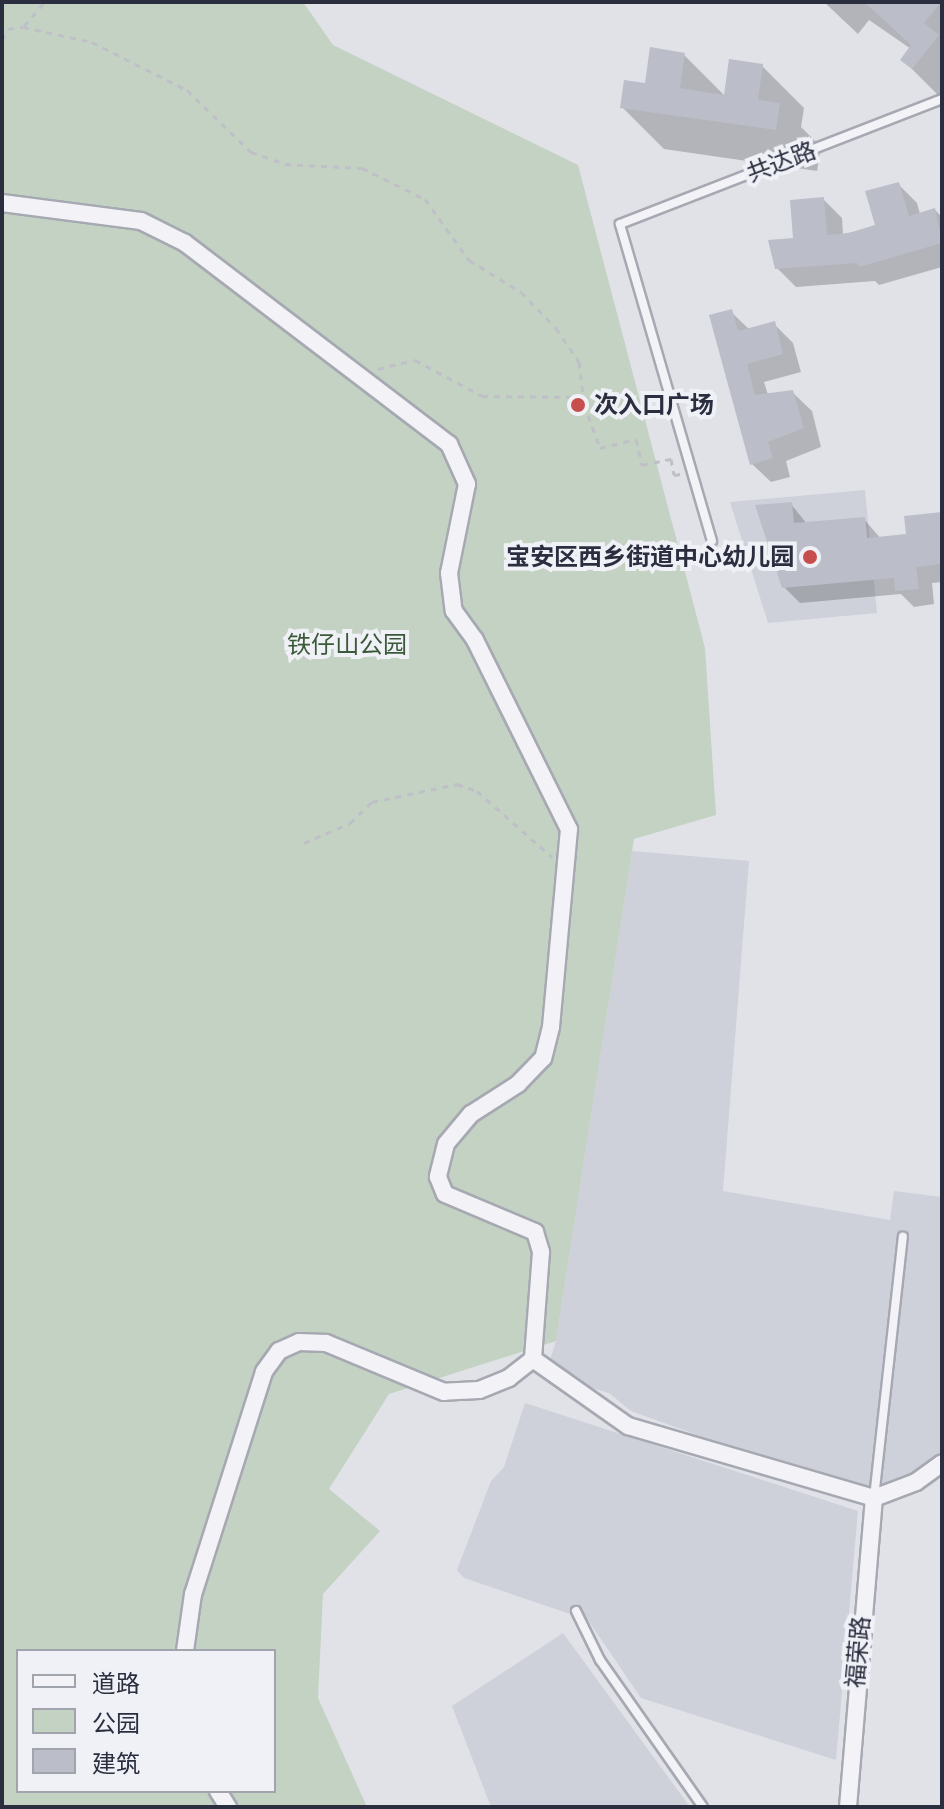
<!DOCTYPE html>
<meta charset="utf-8">
<style>
body{margin:0}
#map{position:relative;width:944px;height:1809px;overflow:hidden;background:#e0e2e8;font-family:"Asap Condensed","Noto Sans SC",sans-serif}
div>[style]{position:absolute}
.built>*{inset:0;background:#ced1da}
.green>*{inset:0;background:#c3d2c2}
.shadow>*{inset:0;background:#0003}
.building>*{inset:0;background:#bbbdc8}
.path>*{height:3px;margin-top:-1.5px;transform-origin:0;background:repeating-linear-gradient(90deg,#bfc0c7 0 6px,transparent 0 12px)}
.roads{filter:drop-shadow(2px 0 #a6a8b2) drop-shadow(-2px 0 #a6a8b2) drop-shadow(0 2px #a6a8b2) drop-shadow(0 -2px #a6a8b2)}
.lane>*{height:8px;margin:-4px;padding:0 4px;transform-origin:4px;border-radius:4px;background:#f3f3f7}
.street>*{height:16px;margin:-8px;padding:0 8px;transform-origin:8px;border-radius:8px;background:#f3f3f7}
.dots>*{width:22px;height:22px;translate:-50% -50%;box-sizing:border-box;border:4px solid #f0f1f6;border-radius:50%}
span{translate:-50% -50%;white-space:nowrap;text-align:center;line-height:1.15;-webkit-text-stroke:8px #f0f1f6;paint-order:stroke}
.street-label{font-size:24px;color:#2a2e3f}
.poi-label{font-size:24px;color:#2a2e3f;font-weight:700}
.left{translate:0 -50%;text-align:left}
.right{translate:-100% -50%;text-align:right}
.park-label{font-size:24px;color:#395938}
.frame{position:absolute;inset:0;border:4px solid #2a2e3f;pointer-events:none}
.legend{position:absolute;left:16px;top:1649px;width:260px;height:144px;box-sizing:border-box;background:#f0f1f6;border:2px solid #a1a3ad;margin:0;padding:10px 14px;list-style:none;font-size:24px;color:#2a2e3f}
.legend li{display:flex;align-items:center;gap:16px;height:40px}
.legend b{width:40px;border:2px solid #a1a3ad}
</style>
<div id="map">
<div class="built">
<i style="clip-path:polygon(865px 490px,877px 613px,768px 623px,730px 502px)"></i>
<i style="clip-path:polygon(632px 851px,749px 861px,723px 1191px,890px 1220px,894px 1191px,942px 1197px,942px 1452px,909px 1476px,875px 1488px,700px 1436px,631px 1411px,609px 1393px,545px 1375px,556px 1341px)"></i>
<i style="clip-path:polygon(525px 1403px,858px 1511px,836px 1760px,641px 1698px,588px 1620px,464px 1578px,457px 1570px,491px 1481px,504px 1467px)"></i>
<i style="clip-path:polygon(563px 1633px,690px 1807px,491px 1807px,452px 1706px)"></i>
</div>
<div class="green">
<i style="clip-path:polygon(evenodd,2px 2px,303px 2px,333px 45px,578px 165px,705px 648px,716px 815px,634px 839px,556px 1341px,389px 1394px,329px 1489px,380px 1531px,323px 1594px,318px 1698px,367px 1807px,2px 1807px,2px 2px,18px 1651px,274px 1651px,274px 1791px,18px 1791px,18px 1651px)"></i>
</div>
<div class="shadow">
<i style="clip-path:polygon(824px 2px,942px 2px,942px 99px,903px 60px,911px 49px,869px 20px,858px 34px)"></i>
<i style="clip-path:polygon(684px 55px,725px 96px,762px 66px,804px 108px,801px 127px,821px 147px,817px 171px,664px 149px,622px 107px)"></i>
<i style="clip-path:polygon(898px 184px,917px 203px,920px 214px,935px 210px,942px 217px,942px 267px,879px 285px,875px 281px,796px 287px,777px 268px,823px 199px,842px 218px,843px 234px,878px 227px)"></i>
<i style="clip-path:polygon(731px 312px,750px 330px,774px 324px,793px 343px,801px 372px,764px 382px,768px 395px,792px 392px,812px 411px,821px 447px,786px 461px,790px 477px,771px 482px,752px 464px)"></i>
<i style="clip-path:polygon(791px 504px,807px 524px,864px 519px,881px 539px,908px 536px,942px 514px,942px 582px,932px 583px,934px 604px,914px 607px,901px 594px,800px 603px,784px 587px)"></i>
</div>
<div class="building">
<i style="clip-path:polygon(864px 2px,941px 2px,924px 23px,939px 35px,912px 69px,900px 60px,911px 45px)"></i>
<i style="clip-path:polygon(650px 47px,685px 53px,680px 88px,724px 95px,729px 59px,763px 64px,758px 100px,780px 103px,776px 130px,620px 108px,624px 80px,645px 83px)"></i>
<i style="clip-path:polygon(899px 182px,909px 216px,935px 208px,942px 243px,859px 267px,857px 263px,775px 269px,768px 240px,793px 238px,790px 200px,824px 197px,827px 235px,849px 233px,875px 225px,865px 191px)"></i>
<i style="clip-path:polygon(732px 309px,738px 331px,775px 321px,783px 354px,747px 364px,755px 395px,793px 390px,804px 428px,768px 442px,773px 458px,750px 465px,709px 315px)"></i>
<i style="clip-path:polygon(792px 502px,794px 523px,865px 517px,867px 538px,906px 534px,904px 516px,942px 512px,942px 564px,916px 567px,919px 589px,895px 591px,894px 578px,782px 588px,755px 505px)"></i>
</div>
<div class="path">
<i style="left:24px;top:26px;width:32px;rotate:-49deg"></i>
<i style="left:2px;top:40px;width:13px;rotate:-61deg"></i>
<i style="left:8px;top:29px;width:15px;rotate:-8deg"></i>
<i style="left:23px;top:27px;width:71px;rotate:12.3deg"></i>
<i style="left:92px;top:42px;width:106px;rotate:26.8deg"></i>
<i style="left:187px;top:90px;width:89px;rotate:44.1deg"></i>
<i style="left:251px;top:152px;width:36px;rotate:19deg"></i>
<i style="left:285px;top:164px;width:77px;rotate:3deg"></i>
<i style="left:362px;top:168px;width:70px;rotate:26.2deg"></i>
<i style="left:425px;top:199px;width:75px;rotate:54.2deg"></i>
<i style="left:469px;top:260px;width:61px;rotate:31.6deg"></i>
<i style="left:521px;top:292px;width:50px;rotate:45.8deg"></i>
<i style="left:556px;top:328px;width:41px;rotate:55.9deg"></i>
<i style="left:579px;top:362px;width:42px;rotate:83.2deg"></i>
<i style="left:584px;top:404px;width:47px;rotate:70deg"></i>
<i style="left:600px;top:448px;width:37px;rotate:-14deg"></i>
<i style="left:636px;top:439px;width:27px;rotate:77deg"></i>
<i style="left:642px;top:465px;width:30px;rotate:-12deg"></i>
<i style="left:671px;top:459px;width:16px;rotate:79deg"></i>
<i style="left:674px;top:475px;width:7px;rotate:-8deg"></i>
<i style="left:378px;top:369px;width:38px;rotate:-14deg"></i>
<i style="left:415px;top:360px;width:76px;rotate:28.2deg"></i>
<i style="left:482px;top:396px;width:101px;rotate:0.6deg"></i>
<i style="left:304px;top:843px;width:50px;rotate:-23.5deg"></i>
<i style="left:350px;top:823px;width:30px;rotate:-44deg"></i>
<i style="left:372px;top:802px;width:87px;rotate:-12deg"></i>
<i style="left:457px;top:784px;width:21px;rotate:19deg"></i>
<i style="left:477px;top:791px;width:100px;rotate:41.3deg"></i>
</div>
<div class="roads">
<div class="lane">
<i style="left:712px;top:541px;width:330px;rotate:-106.2deg"></i>
<i style="left:620px;top:224px;width:345px;rotate:-21.2deg"></i>
<i style="left:874px;top:1498px;width:263px;rotate:-83.7deg"></i>
<i style="left:576px;top:1611px;width:55px;rotate:63.9deg"></i>
<i style="left:600px;top:1660px;width:179px;rotate:55deg"></i>
</div>
<div class="street">
<i style="left:2px;top:203px;width:140px;rotate:7.4deg"></i>
<i style="left:141px;top:221px;width:49px;rotate:26.6deg"></i>
<i style="left:185px;top:243px;width:332px;rotate:37.3deg"></i>
<i style="left:449px;top:444px;width:44px;rotate:65.8deg"></i>
<i style="left:467px;top:484px;width:91px;rotate:101.4deg"></i>
<i style="left:449px;top:573px;width:38px;rotate:83deg"></i>
<i style="left:454px;top:611px;width:36px;rotate:54deg"></i>
<i style="left:475px;top:640px;width:211px;rotate:63.6deg"></i>
<i style="left:569px;top:829px;width:199px;rotate:95.2deg"></i>
<i style="left:551px;top:1027px;width:32px;rotate:104deg"></i>
<i style="left:543px;top:1058px;width:36px;rotate:134deg"></i>
<i style="left:518px;top:1084px;width:56px;rotate:147.4deg"></i>
<i style="left:471px;top:1114px;width:39px;rotate:130deg"></i>
<i style="left:446px;top:1144px;width:34px;rotate:104deg"></i>
<i style="left:438px;top:1177px;width:18px;rotate:68deg"></i>
<i style="left:445px;top:1194px;width:98px;rotate:22.9deg"></i>
<i style="left:535px;top:1232px;width:21px;rotate:73deg"></i>
<i style="left:541px;top:1252px;width:107px;rotate:94.3deg"></i>
<i style="left:533px;top:1359px;width:31px;rotate:142deg"></i>
<i style="left:509px;top:1378px;width:32px;rotate:158deg"></i>
<i style="left:479px;top:1390px;width:35px;rotate:177deg"></i>
<i style="left:444px;top:1392px;width:128px;rotate:-157.4deg"></i>
<i style="left:326px;top:1343px;width:27px;rotate:-178deg"></i>
<i style="left:299px;top:1342px;width:22px;rotate:156deg"></i>
<i style="left:279px;top:1351px;width:26px;rotate:126deg"></i>
<i style="left:264px;top:1372px;width:233px;rotate:107.7deg"></i>
<i style="left:193px;top:1594px;width:58px;rotate:98deg"></i>
<i style="left:533px;top:1359px;width:116px;rotate:35.2deg"></i>
<i style="left:628px;top:1426px;width:256px;rotate:16.3deg"></i>
<i style="left:874px;top:1498px;width:45px;rotate:-20.9deg"></i>
<i style="left:916px;top:1482px;width:32px;rotate:-36deg"></i>
<i style="left:218px;top:1791px;width:19px;rotate:58deg"></i>
<i style="left:848px;top:1807px;width:310px;rotate:-85.2deg"></i>
</div>
</div>
<div class="dots">
<i style="left:578px;top:405px;background:#c64f4d"></i>
<i style="left:810px;top:557px;background:#c64f4d"></i>
</div>
<div class="street-label">
<span style="left:781px;top:162px;rotate:-21deg">共达路</span>
<span style="left:858px;top:1652px;rotate:-85deg">福荣路</span>
</div>
<div class="poi-label">
<span class="left" style="left:594px;top:405px">次入口广场</span>
<span class="right" style="left:794px;top:557px">宝安区西乡街道中心幼儿园</span>
</div>
<div class="park-label">
<span style="left:347px;top:645px">铁仔山公园</span>
</div>
<div class="frame"></div>
<ul class="legend">
<li><b style="height:10px;background:#f3f3f7"></b>道路</li>
<li><b style="height:22px;background:#c3d2c2"></b>公园</li>
<li><b style="height:22px;background:#bbbdc8"></b>建筑</li>
</ul>
</div>
